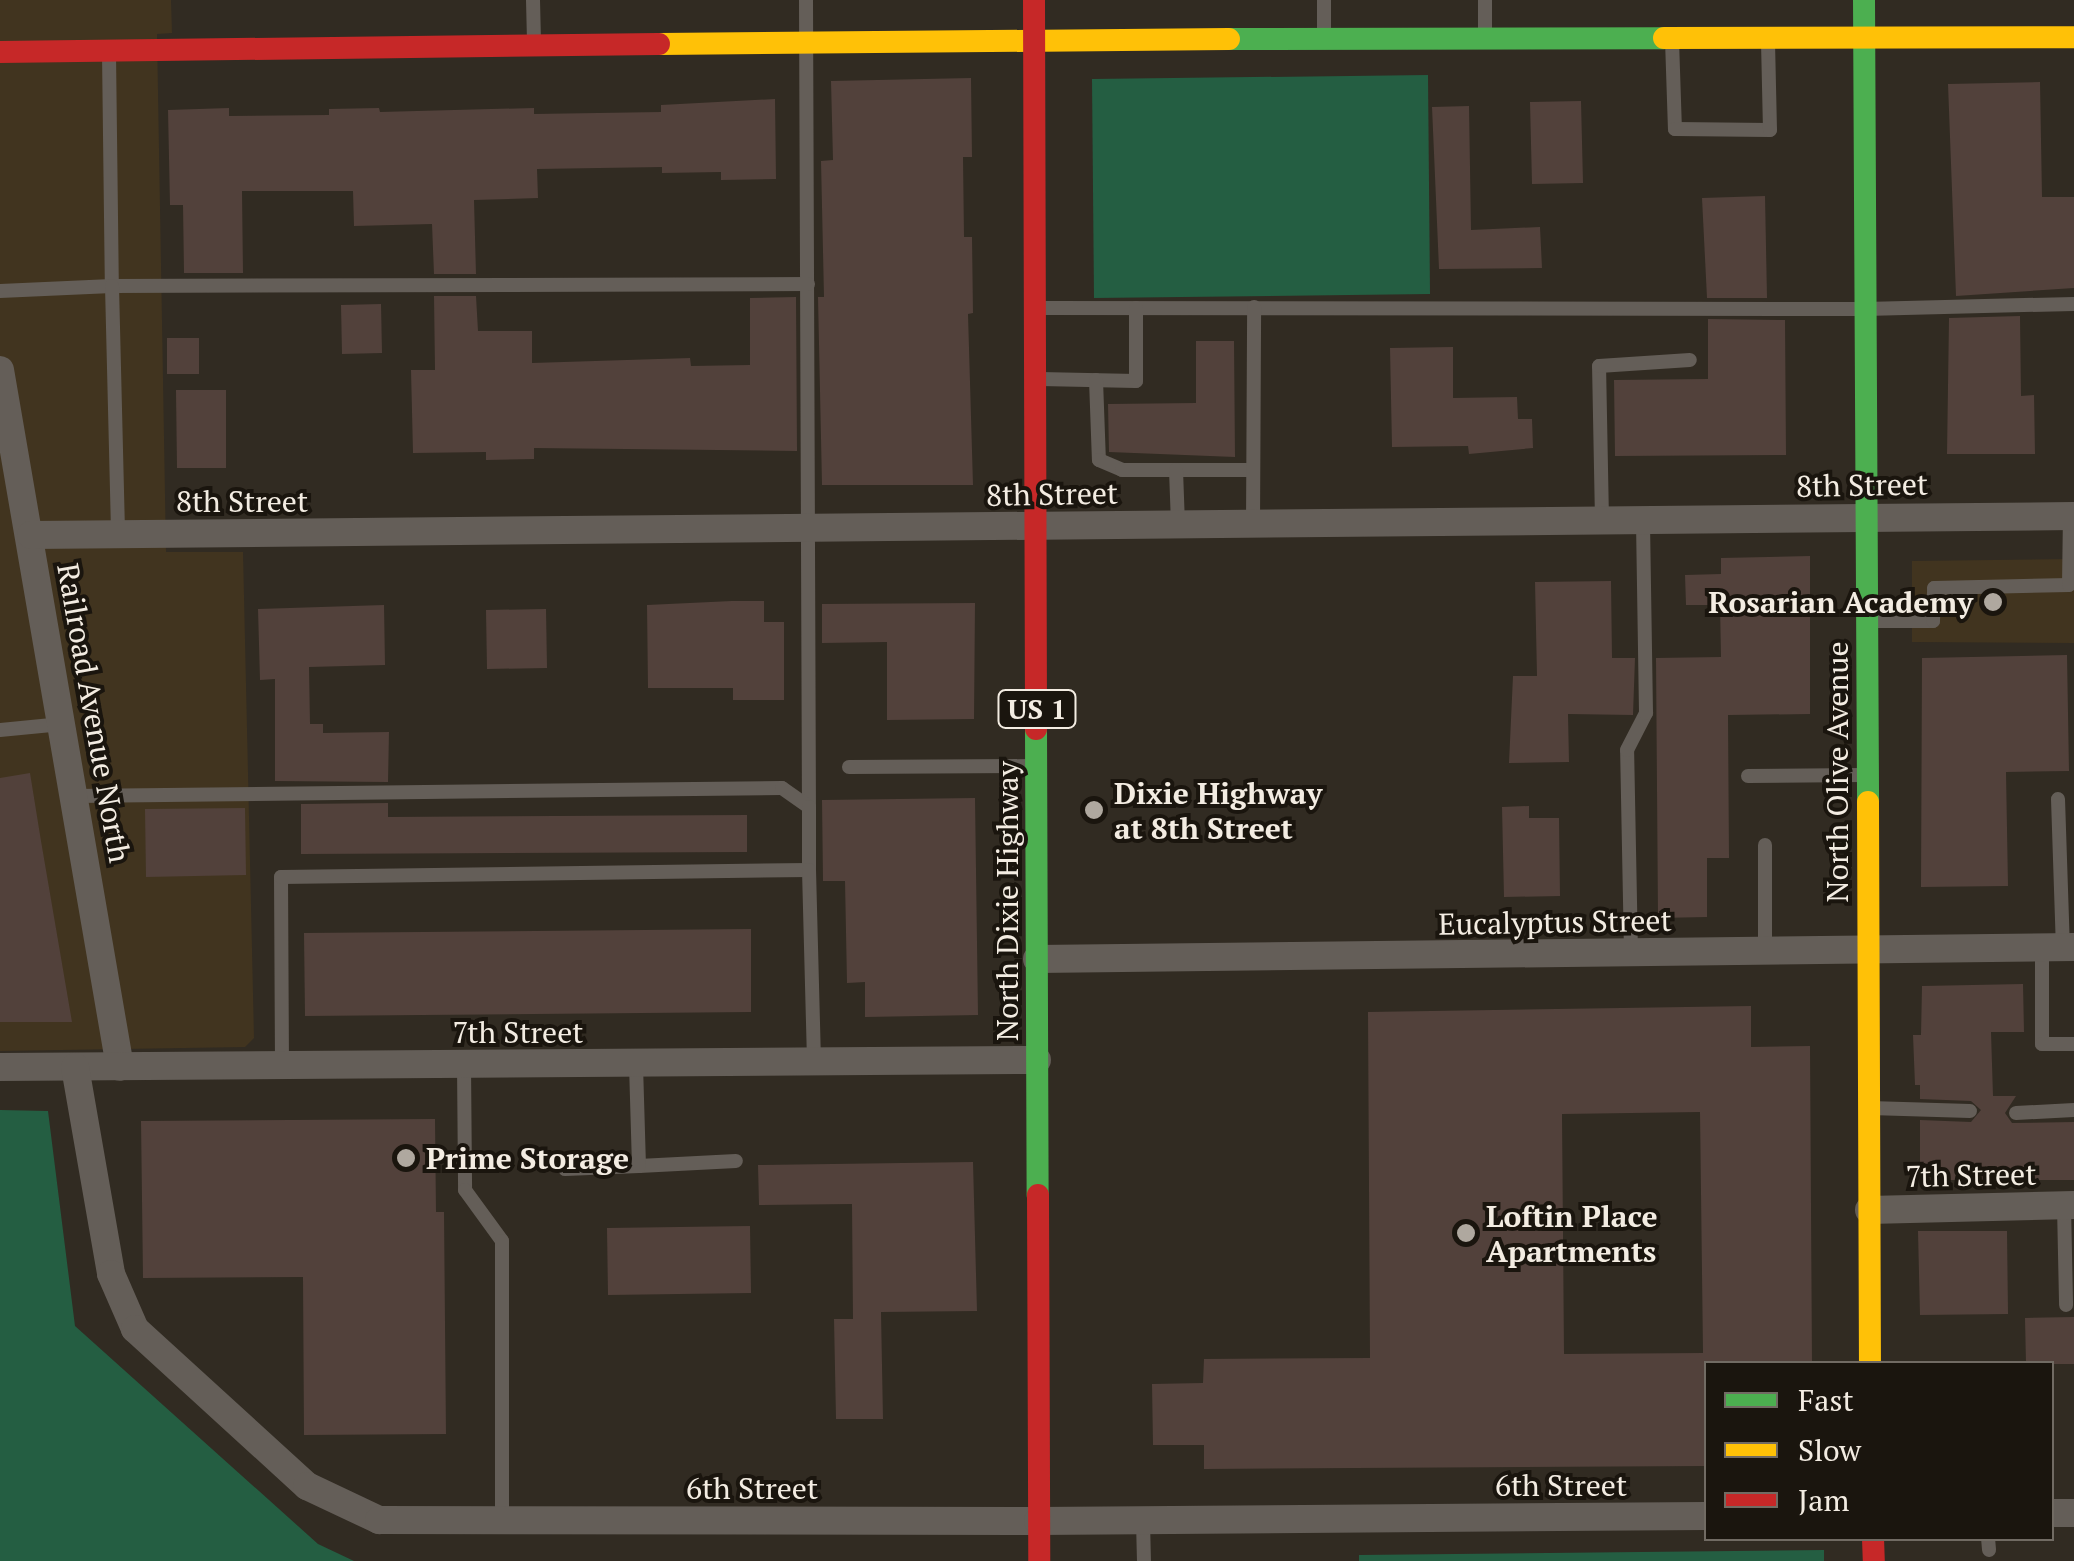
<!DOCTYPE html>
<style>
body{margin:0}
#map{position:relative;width:2074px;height:1561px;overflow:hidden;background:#312b22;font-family:"PT Serif",serif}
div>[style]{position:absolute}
.built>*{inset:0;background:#41341f}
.green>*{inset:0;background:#245e42}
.building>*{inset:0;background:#52413b}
.lane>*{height:14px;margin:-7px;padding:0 7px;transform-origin:7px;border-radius:7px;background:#645e58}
.street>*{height:28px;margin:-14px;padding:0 14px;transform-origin:14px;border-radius:14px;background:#645e58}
.fast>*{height:22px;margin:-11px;padding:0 11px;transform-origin:11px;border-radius:11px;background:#4caf50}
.slow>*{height:22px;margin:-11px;padding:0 11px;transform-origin:11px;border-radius:11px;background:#ffc107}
.jam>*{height:22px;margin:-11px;padding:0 11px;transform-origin:11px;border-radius:11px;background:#c62828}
.dots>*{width:28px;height:28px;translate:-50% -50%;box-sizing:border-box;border:5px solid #1a150e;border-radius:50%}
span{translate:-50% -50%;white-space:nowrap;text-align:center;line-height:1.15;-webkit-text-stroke:8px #1a150e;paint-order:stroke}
.shield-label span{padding:2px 8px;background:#1a150e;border:2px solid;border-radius:8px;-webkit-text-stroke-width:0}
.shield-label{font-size:28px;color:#f3ece2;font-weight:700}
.street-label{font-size:30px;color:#f3ece2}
.poi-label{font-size:30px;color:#f3ece2;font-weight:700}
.right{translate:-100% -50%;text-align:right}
.left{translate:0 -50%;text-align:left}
.legend{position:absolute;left:1704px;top:1361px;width:350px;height:180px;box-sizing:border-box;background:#1a150e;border:2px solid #716b63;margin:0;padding:12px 18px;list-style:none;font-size:30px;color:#f3ece2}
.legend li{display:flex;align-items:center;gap:20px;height:50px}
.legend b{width:50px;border:2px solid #716b63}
</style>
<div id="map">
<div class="built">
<i style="clip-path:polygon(0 0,171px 0,172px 33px,157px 34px,166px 552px,243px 552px,254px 1038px,245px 1047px,0 1051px)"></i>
<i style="clip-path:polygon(2074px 559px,2074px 643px,1912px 642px,1912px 561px)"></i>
</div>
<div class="green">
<i style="clip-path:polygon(1428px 75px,1430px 294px,1094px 298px,1092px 79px)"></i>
<i style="clip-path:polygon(0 1110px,48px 1111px,75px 1326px,318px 1544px,354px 1561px,0 1561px)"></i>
<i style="clip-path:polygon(1824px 1550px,1824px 1561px,1359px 1561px,1359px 1555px)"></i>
</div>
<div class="building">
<i style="clip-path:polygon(971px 78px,972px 157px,963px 157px,964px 237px,972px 237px,973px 313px,968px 314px,973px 485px,822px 485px,818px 297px,824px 297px,821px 161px,833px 160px,831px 81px)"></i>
<i style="clip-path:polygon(2040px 82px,2042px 197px,2074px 197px,2074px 288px,1956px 296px,1948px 84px)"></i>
<i style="clip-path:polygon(775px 99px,776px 179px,721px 180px,721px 172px,662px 173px,662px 167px,537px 169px,538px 198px,474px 200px,476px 274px,434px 274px,432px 224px,354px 226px,353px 191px,242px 191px,243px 273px,184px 273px,183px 205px,170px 205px,168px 110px,229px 108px,229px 116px,329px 115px,329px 109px,379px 108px,380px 112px,534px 108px,534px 114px,661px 112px,661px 105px)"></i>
<i style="clip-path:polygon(1581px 101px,1583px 183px,1532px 184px,1530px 102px)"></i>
<i style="clip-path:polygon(1469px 106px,1471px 230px,1540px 227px,1542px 268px,1439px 269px,1432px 107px)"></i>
<i style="clip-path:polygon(1765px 196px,1767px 298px,1707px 298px,1702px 198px)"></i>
<i style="clip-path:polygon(434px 296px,476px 296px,478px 331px,532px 331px,532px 363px,690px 358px,691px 366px,750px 365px,750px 298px,796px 297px,797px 451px,534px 448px,534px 459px,486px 460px,486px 452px,413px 453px,411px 370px,435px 370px)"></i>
<i style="clip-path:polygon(381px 304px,382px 353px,342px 354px,341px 305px)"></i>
<i style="clip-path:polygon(2020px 316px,2021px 396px,2034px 395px,2035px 454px,1947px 454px,1949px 318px)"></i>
<i style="clip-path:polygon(1708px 319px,1785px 320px,1786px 455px,1615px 456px,1614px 380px,1708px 379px)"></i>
<i style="clip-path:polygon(167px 338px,199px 338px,199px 374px,167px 374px)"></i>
<i style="clip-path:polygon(1196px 341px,1234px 341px,1235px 457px,1109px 452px,1108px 404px,1196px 403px)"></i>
<i style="clip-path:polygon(1453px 347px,1453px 398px,1517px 397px,1518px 419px,1532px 419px,1533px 448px,1469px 454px,1468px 446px,1392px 447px,1390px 348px)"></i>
<i style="clip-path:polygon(176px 390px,226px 390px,226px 468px,177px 468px)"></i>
<i style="clip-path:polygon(1810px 556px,1810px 714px,1728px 715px,1729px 858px,1707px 858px,1707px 917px,1658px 918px,1656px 658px,1721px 657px,1720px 605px,1686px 605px,1685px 575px,1721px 574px,1721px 558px)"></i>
<i style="clip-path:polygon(1611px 581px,1612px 658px,1635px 658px,1633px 715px,1568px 714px,1569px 762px,1509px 763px,1513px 676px,1537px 676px,1535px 582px)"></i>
<i style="clip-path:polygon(732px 601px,764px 601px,764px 622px,784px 622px,784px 700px,733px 700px,733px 688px,648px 688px,647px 605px)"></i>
<i style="clip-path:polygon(975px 603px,974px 719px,887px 720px,887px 642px,822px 643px,822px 604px)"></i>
<i style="clip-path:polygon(384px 605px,385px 665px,309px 667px,310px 724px,323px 724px,323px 733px,389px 732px,388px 782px,275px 781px,275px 679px,260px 680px,258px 609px)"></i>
<i style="clip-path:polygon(546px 609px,547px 668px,487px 669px,486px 610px)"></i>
<i style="clip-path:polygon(2067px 655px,2069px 771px,2006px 772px,2008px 886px,1921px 887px,1922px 658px)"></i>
<i style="clip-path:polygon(30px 773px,41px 841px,72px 1022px,0 1022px,0 778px)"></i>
<i style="clip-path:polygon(975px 798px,978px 1015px,865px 1017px,865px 982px,847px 983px,845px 881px,823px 881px,822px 800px)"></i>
<i style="clip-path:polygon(388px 803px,388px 817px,747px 815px,747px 852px,301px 854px,301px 804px)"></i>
<i style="clip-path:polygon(1529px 806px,1529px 818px,1559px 818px,1560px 896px,1504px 897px,1502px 807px)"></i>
<i style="clip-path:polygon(245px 808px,246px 875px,146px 877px,145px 809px)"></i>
<i style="clip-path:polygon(751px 929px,751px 1012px,305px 1016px,304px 933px)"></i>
<i style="clip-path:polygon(2023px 984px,2024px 1032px,1991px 1032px,1993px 1096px,2016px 1096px,2005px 1113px,2012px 1123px,2074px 1122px,2074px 1180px,1920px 1180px,1920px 1120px,1971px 1122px,1981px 1110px,1971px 1101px,1920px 1099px,1920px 1085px,1915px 1085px,1913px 1035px,1921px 1035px,1922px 986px)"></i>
<i style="clip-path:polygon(evenodd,1751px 1006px,1751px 1047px,1810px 1046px,1812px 1364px,1706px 1364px,1706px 1466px,1204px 1469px,1204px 1445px,1153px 1445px,1152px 1384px,1203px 1383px,1204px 1359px,1370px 1358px,1368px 1012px,1751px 1006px,1700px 1112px,1703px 1353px,1564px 1354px,1562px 1114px,1700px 1112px)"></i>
<i style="clip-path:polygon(435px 1119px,436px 1212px,444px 1212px,446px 1434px,304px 1435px,303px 1277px,143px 1278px,141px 1121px)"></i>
<i style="clip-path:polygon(973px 1162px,977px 1311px,881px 1312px,883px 1419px,836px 1419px,834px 1319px,853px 1319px,852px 1204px,759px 1205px,758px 1165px)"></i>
<i style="clip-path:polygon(750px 1226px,751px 1293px,608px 1295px,607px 1228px)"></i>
<i style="clip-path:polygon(1918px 1231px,2007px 1231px,2008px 1314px,1920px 1315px)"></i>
<i style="clip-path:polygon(2074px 1317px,2074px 1364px,2026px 1364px,2025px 1318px)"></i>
</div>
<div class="lane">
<i style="left:533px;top:0;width:40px;rotate:88.6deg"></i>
<i style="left:806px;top:0;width:807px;rotate:89.79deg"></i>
<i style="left:1485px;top:0;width:34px;rotate:90deg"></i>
<i style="left:1324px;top:34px;width:34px;rotate:-90deg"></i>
<i style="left:1672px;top:40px;width:89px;rotate:88.1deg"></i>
<i style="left:1675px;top:129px;width:95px;rotate:0.6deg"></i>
<i style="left:1770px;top:130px;width:90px;rotate:-91.3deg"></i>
<i style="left:109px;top:53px;width:233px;rotate:89.3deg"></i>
<i style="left:112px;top:286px;width:696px;rotate:-0.16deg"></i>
<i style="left:0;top:291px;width:112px;rotate:-2.6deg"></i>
<i style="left:112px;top:286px;width:249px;rotate:88.6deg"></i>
<i style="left:1040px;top:308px;width:825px;rotate:0.07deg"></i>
<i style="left:1865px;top:309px;width:209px;rotate:-1.4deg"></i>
<i style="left:1040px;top:379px;width:96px;rotate:1.2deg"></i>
<i style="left:1136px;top:381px;width:73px;rotate:-90deg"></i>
<i style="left:1096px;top:380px;width:80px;rotate:87.9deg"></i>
<i style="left:1099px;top:460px;width:25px;rotate:23deg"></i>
<i style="left:1122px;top:470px;width:131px"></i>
<i style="left:1176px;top:470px;width:55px;rotate:87.9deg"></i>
<i style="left:1602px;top:520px;width:154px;rotate:-91.1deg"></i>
<i style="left:1599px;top:366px;width:91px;rotate:-3.8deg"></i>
<i style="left:1253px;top:524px;width:217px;rotate:-89.7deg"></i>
<i style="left:1871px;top:621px;width:62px"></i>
<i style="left:1933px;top:621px;width:33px;rotate:-88deg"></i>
<i style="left:1934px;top:588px;width:135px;rotate:-1.3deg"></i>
<i style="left:2069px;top:585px;width:69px;rotate:-89.2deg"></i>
<i style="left:0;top:730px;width:62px;rotate:-5.5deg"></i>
<i style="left:849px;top:767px;width:182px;rotate:-0.3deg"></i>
<i style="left:1748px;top:776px;width:115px;rotate:-0.5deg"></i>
<i style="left:75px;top:796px;width:707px;rotate:-0.65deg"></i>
<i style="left:782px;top:788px;width:33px;rotate:35deg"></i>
<i style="left:809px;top:807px;width:63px;rotate:90deg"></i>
<i style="left:2058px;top:799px;width:148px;rotate:88.1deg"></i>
<i style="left:1765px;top:845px;width:106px;rotate:90deg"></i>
<i style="left:2042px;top:948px;width:96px;rotate:90deg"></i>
<i style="left:2042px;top:1044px;width:32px"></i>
<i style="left:1631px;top:953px;width:203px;rotate:-91.1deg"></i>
<i style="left:1627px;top:750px;width:42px;rotate:-62.8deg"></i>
<i style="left:1646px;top:713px;width:193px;rotate:-90.9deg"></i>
<i style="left:464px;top:1065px;width:125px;rotate:89.5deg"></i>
<i style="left:465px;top:1190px;width:63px;rotate:54deg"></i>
<i style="left:502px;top:1241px;width:279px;rotate:90deg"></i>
<i style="left:282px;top:1066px;width:189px;rotate:-90.3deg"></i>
<i style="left:281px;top:877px;width:528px;rotate:-0.76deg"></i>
<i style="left:809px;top:870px;width:192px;rotate:88.5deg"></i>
<i style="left:1870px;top:1108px;width:100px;rotate:1.7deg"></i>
<i style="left:2016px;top:1113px;width:58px;rotate:-3deg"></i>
<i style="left:639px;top:1166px;width:97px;rotate:-3deg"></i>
<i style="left:565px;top:1169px;width:74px;rotate:-2.3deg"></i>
<i style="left:639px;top:1166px;width:103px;rotate:-91.7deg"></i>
<i style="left:2064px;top:1206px;width:99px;rotate:88.8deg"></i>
<i style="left:1143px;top:1521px;width:40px;rotate:88.6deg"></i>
<i style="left:1988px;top:1538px;width:12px;rotate:85deg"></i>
</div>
<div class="street">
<i style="left:0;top:370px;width:707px;rotate:80.23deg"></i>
<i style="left:31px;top:535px;width:2043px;rotate:-0.53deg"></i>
<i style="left:1037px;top:959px;width:1037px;rotate:-0.66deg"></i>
<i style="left:0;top:1067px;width:1037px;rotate:-0.39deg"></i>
<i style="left:75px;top:1067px;width:210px;rotate:80.1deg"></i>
<i style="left:111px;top:1274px;width:60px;rotate:66.4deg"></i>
<i style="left:135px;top:1329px;width:233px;rotate:42.4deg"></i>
<i style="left:307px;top:1486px;width:80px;rotate:25.3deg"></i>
<i style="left:379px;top:1520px;width:659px;rotate:0.09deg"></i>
<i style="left:1038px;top:1521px;width:668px;rotate:-0.43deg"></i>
<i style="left:1869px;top:1210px;width:205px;rotate:-1.4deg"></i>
<i style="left:2052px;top:1513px;width:22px"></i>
</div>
<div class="fast">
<i style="left:1864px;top:0;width:802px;rotate:89.71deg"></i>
<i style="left:1229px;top:39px;width:435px;rotate:-0.1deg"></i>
<i style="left:1036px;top:729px;width:466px;rotate:89.8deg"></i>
</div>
<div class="slow">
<i style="left:1664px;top:38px;width:410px;rotate:-0.1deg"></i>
<i style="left:659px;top:44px;width:570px;rotate:-0.5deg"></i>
<i style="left:1868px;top:802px;width:562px;rotate:89.8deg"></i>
</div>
<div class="jam">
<i style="left:1034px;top:0;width:729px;rotate:89.84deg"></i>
<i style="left:0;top:52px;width:659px;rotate:-0.7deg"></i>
<i style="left:1038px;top:1195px;width:366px;rotate:89.8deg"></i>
<i style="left:1873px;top:1538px;width:23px;rotate:88deg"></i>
</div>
<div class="dots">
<i style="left:1993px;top:602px;background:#afa89f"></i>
<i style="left:1094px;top:810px;background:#afa89f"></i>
<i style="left:406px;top:1158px;background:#afa89f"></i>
<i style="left:1466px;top:1233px;background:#afa89f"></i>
</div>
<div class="shield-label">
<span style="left:1037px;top:709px">US 1</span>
</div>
<div class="street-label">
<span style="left:1862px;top:485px;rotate:-1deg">8th Street</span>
<span style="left:1052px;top:494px;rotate:-1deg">8th Street</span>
<span style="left:242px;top:501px">8th Street</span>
<span style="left:94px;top:713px;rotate:80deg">Railroad Avenue North</span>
<span style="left:1837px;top:772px;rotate:-90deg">North Olive Avenue</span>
<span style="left:1007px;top:901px;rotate:-90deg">North Dixie Highway</span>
<span style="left:1555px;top:922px;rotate:-1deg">Eucalyptus Street</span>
<span style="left:518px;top:1032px">7th Street</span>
<span style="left:1971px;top:1175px;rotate:-1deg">7th Street</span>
<span style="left:1561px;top:1485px">6th Street</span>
<span style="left:752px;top:1488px">6th Street</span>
</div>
<div class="poi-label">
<span class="right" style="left:1973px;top:602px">Rosarian Academy</span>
<span class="left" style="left:1114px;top:810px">Dixie Highway<br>at 8th Street</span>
<span class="left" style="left:426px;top:1158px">Prime Storage</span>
<span class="left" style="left:1486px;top:1233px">Loftin Place<br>Apartments</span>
</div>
<ul class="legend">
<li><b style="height:12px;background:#4caf50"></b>Fast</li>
<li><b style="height:12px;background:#ffc107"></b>Slow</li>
<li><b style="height:12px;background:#c62828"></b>Jam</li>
</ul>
</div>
